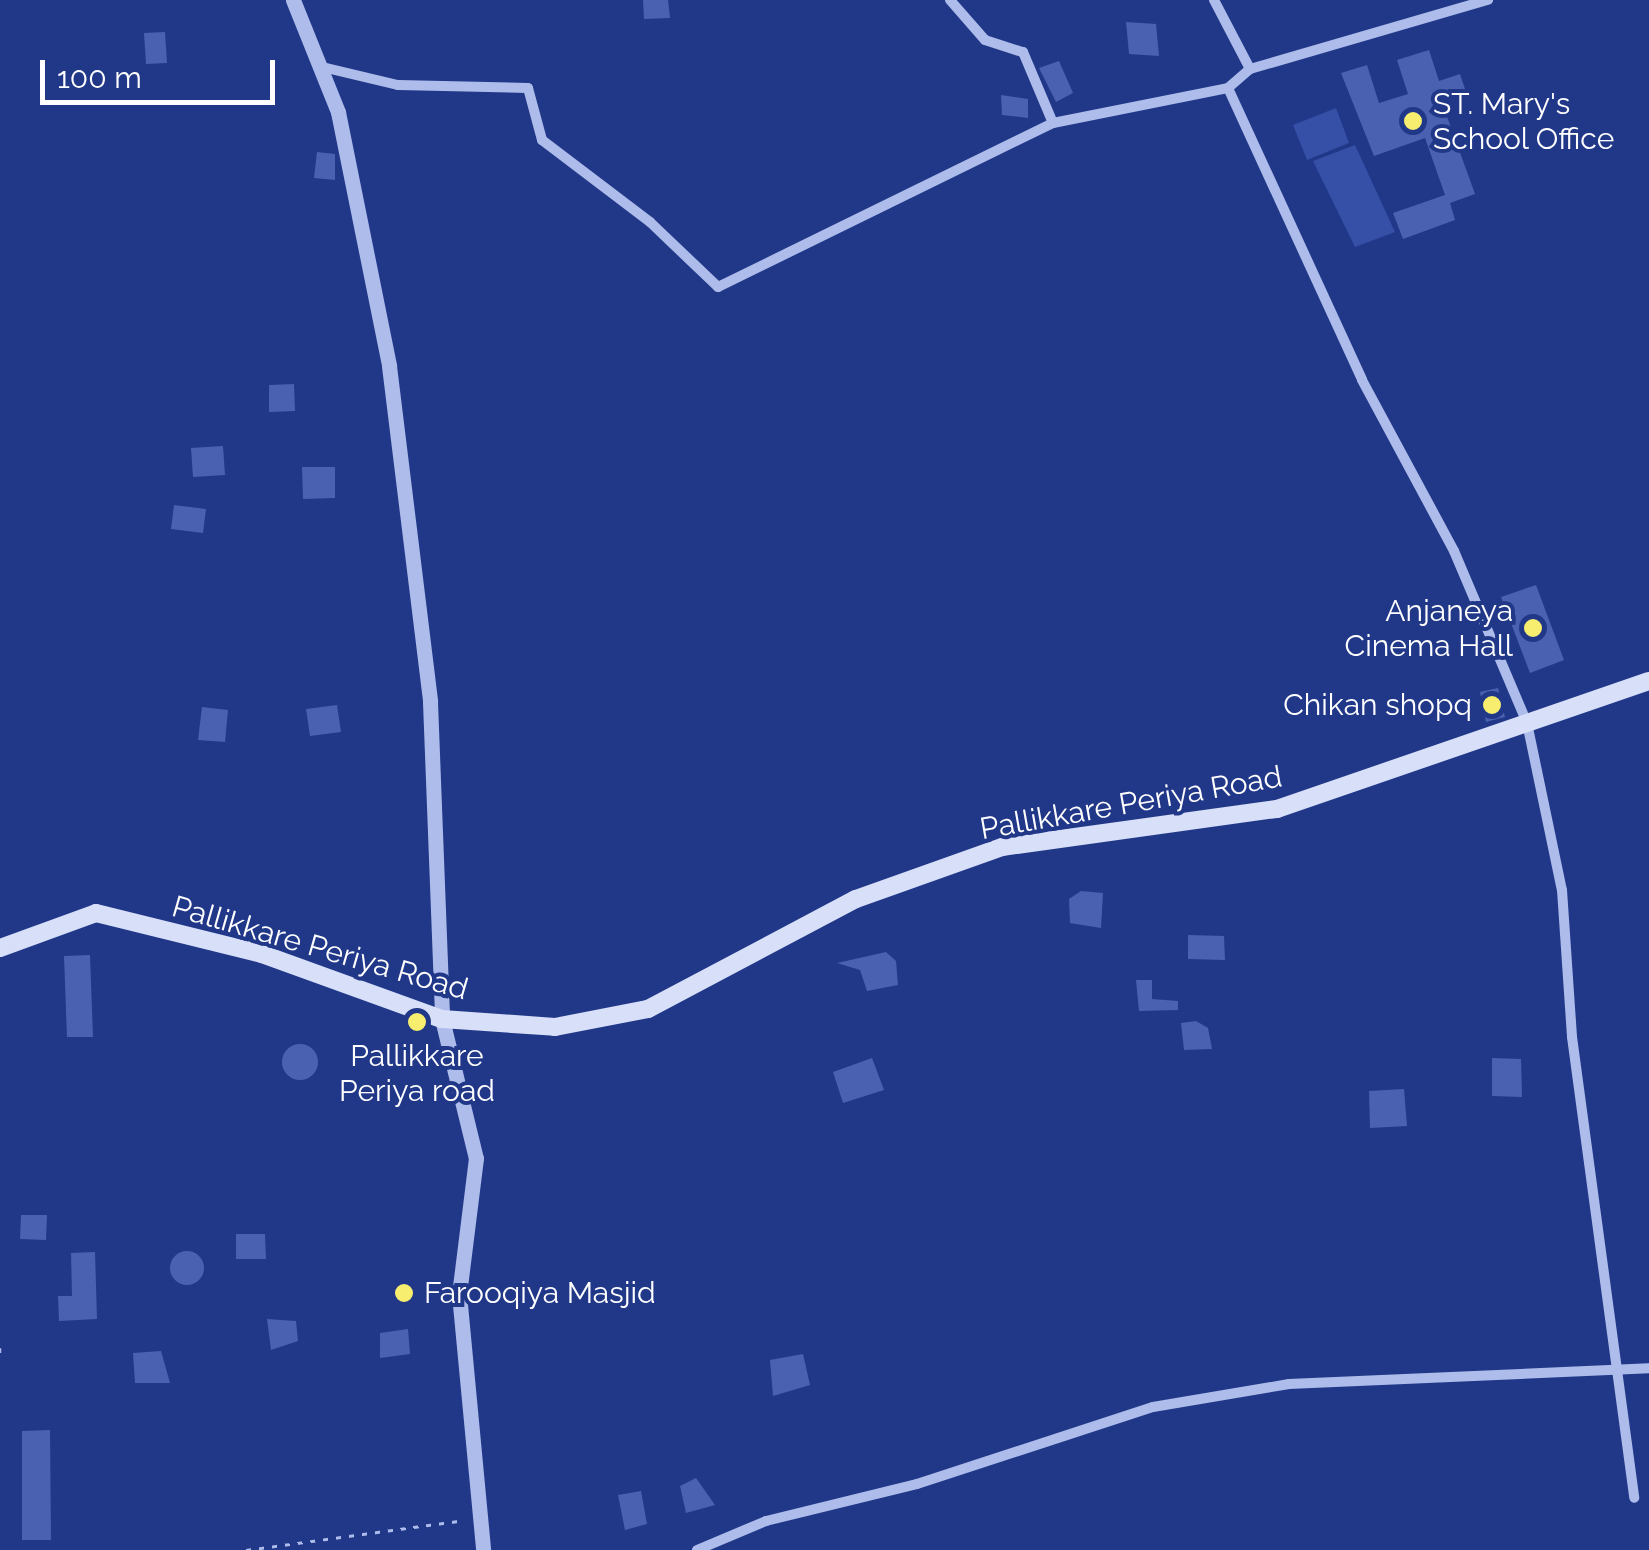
<!DOCTYPE html>
<style>
body{margin:0}
#map{position:relative;width:1649px;height:1550px;overflow:hidden;background:#213889;font-family:Raleway,sans-serif}
div>[style]{position:absolute}
.green>*{inset:0;background:#3550a6}
.building>*{inset:0;background:#4a61b1}
.round{border-radius:50%}
.path>*{height:2.5px;margin-top:-1.25px;transform-origin:0;background:repeating-linear-gradient(90deg,#adbcea 0 5px,transparent 0 13px)}
.minor>*{height:10px;margin:-5px;padding:0 5px;transform-origin:5px;border-radius:5px;background:#adbcea}
.tertiary>*{height:15px;margin:-7.5px;padding:0 7.5px;transform-origin:7.5px;border-radius:7.5px;background:#adbcea}
.secondary>*{height:18px;margin:-9px;padding:0 9px;transform-origin:9px;border-radius:9px;background:#d8dff8}
.dots>*{width:28px;height:28px;translate:-50% -50%;box-sizing:border-box;border:5px solid #213889;border-radius:50%}
span{translate:-50% -50%;white-space:nowrap;text-align:center;line-height:1.15;-webkit-text-stroke:8px #213889;paint-order:stroke}
.poi-label{font-size:30px;color:#fff}
.left{translate:0 -50%;text-align:left}
.right{translate:-100% -50%;text-align:right}
.street-label{font-size:30px;color:#fff}
.scale{position:absolute;left:40px;top:60px;width:235px;height:45px;box-sizing:border-box;border:5px solid #fff;border-top:0;padding-left:12px;font-size:30px;line-height:35px;white-space:nowrap;color:#fff;-webkit-text-stroke:8px #213889;paint-order:stroke}
</style>
<div id="map">
<div class="green">
<i style="clip-path:polygon(1336px 108px,1349px 143px,1307px 160px,1293px 125px)"></i>
<i style="clip-path:polygon(1355px 145px,1395px 232px,1355px 247px,1313px 161px)"></i>
</div>
<div class="building">
<i style="clip-path:polygon(643px 0,668px 0,670px 18px,644px 19px)"></i>
<i style="clip-path:polygon(1126px 22px,1156px 24px,1159px 56px,1129px 54px)"></i>
<i style="clip-path:polygon(165px 32px,167px 63px,146px 64px,144px 33px)"></i>
<i style="clip-path:polygon(1429px 50px,1439px 81px,1460px 74px,1466px 92px,1441px 100px,1475px 194px,1450px 203px,1455px 220px,1403px 239px,1393px 213px,1445px 195px,1425px 138px,1374px 156px,1341px 73px,1367px 65px,1379px 103px,1408px 94px,1397px 60px)"></i>
<i style="clip-path:polygon(1059px 61px,1073px 93px,1056px 102px,1039px 68px)"></i>
<i style="clip-path:polygon(1001px 95px,1028px 99px,1028px 118px,1002px 115px)"></i>
<i style="clip-path:polygon(317px 152px,335px 154px,335px 180px,314px 178px)"></i>
<i style="clip-path:polygon(294px 384px,295px 411px,269px 412px,269px 385px)"></i>
<i style="clip-path:polygon(223px 446px,225px 475px,193px 477px,191px 448px)"></i>
<i style="clip-path:polygon(302px 467px,335px 467px,335px 498px,303px 499px)"></i>
<i style="clip-path:polygon(174px 505px,206px 509px,203px 533px,171px 529px)"></i>
<i style="clip-path:polygon(1536px 585px,1564px 660px,1530px 673px,1501px 597px)"></i>
<i style="clip-path:polygon(1498px 688px,1505px 717px,1486px 722px,1480px 692px)"></i>
<i style="clip-path:polygon(337px 705px,341px 732px,310px 736px,306px 709px)"></i>
<i style="clip-path:polygon(202px 707px,228px 710px,225px 742px,198px 740px)"></i>
<i style="clip-path:polygon(1081px 891px,1103px 893px,1101px 928px,1070px 923px,1069px 899px)"></i>
<i style="clip-path:polygon(1188px 935px,1224px 936px,1225px 960px,1188px 959px)"></i>
<i style="clip-path:polygon(886px 952px,896px 961px,898px 985px,867px 991px,860px 970px,837px 963px)"></i>
<i style="clip-path:polygon(90px 955px,93px 1037px,67px 1037px,64px 956px)"></i>
<i style="clip-path:polygon(1136px 980px,1152px 980px,1152px 999px,1178px 1001px,1178px 1010px,1139px 1011px)"></i>
<i style="clip-path:polygon(1196px 1021px,1208px 1028px,1212px 1049px,1184px 1050px,1181px 1023px)"></i>
<i class="round" style="left:282px;top:1044px;width:36px;height:36px"></i>
<i style="clip-path:polygon(872px 1058px,884px 1090px,843px 1103px,833px 1072px)"></i>
<i style="clip-path:polygon(1492px 1058px,1521px 1059px,1522px 1097px,1492px 1096px)"></i>
<i style="clip-path:polygon(1404px 1089px,1407px 1126px,1370px 1128px,1369px 1091px)"></i>
<i style="clip-path:polygon(21px 1215px,47px 1215px,46px 1240px,20px 1239px)"></i>
<i style="clip-path:polygon(236px 1234px,265px 1234px,266px 1259px,236px 1259px)"></i>
<i class="round" style="left:170px;top:1251px;width:34px;height:34px"></i>
<i style="clip-path:polygon(95px 1252px,97px 1319px,59px 1321px,58px 1296px,72px 1296px,71px 1253px)"></i>
<i style="clip-path:polygon(267px 1319px,296px 1321px,298px 1341px,271px 1350px)"></i>
<i style="clip-path:polygon(408px 1329px,410px 1354px,380px 1358px,380px 1333px)"></i>
<i style="clip-path:polygon(161px 1351px,170px 1383px,135px 1383px,133px 1353px)"></i>
<i style="clip-path:polygon(803px 1354px,810px 1385px,773px 1396px,770px 1360px)"></i>
<i style="clip-path:polygon(50px 1430px,51px 1540px,22px 1540px,22px 1431px)"></i>
<i style="clip-path:polygon(696px 1478px,715px 1505px,686px 1513px,680px 1486px)"></i>
<i style="clip-path:polygon(641px 1491px,647px 1524px,625px 1530px,618px 1495px)"></i>
</div>
<div class="path">
<i style="left:0;top:1348px;width:10px;rotate:90deg"></i>
<i style="left:246px;top:1550px;width:220px;rotate:-7.8deg"></i>
</div>
<div class="minor">
<i style="left:950px;top:0;width:53px;rotate:48.8deg"></i>
<i style="left:985px;top:40px;width:40px;rotate:18deg"></i>
<i style="left:1023px;top:52px;width:77px;rotate:67.1deg"></i>
<i style="left:1053px;top:123px;width:178px;rotate:-11.3deg"></i>
<i style="left:1228px;top:88px;width:321px;rotate:65.3deg"></i>
<i style="left:1362px;top:380px;width:194px;rotate:61.7deg"></i>
<i style="left:1454px;top:551px;width:187px;rotate:67deg"></i>
<i style="left:1527px;top:723px;width:171px;rotate:78.2deg"></i>
<i style="left:1562px;top:890px;width:147px;rotate:86.1deg"></i>
<i style="left:1572px;top:1037px;width:465px;rotate:82.3deg"></i>
<i style="left:1214px;top:0;width:78px;rotate:62.4deg"></i>
<i style="left:318px;top:66px;width:82px;rotate:13.4deg"></i>
<i style="left:398px;top:85px;width:130px;rotate:1.3deg"></i>
<i style="left:528px;top:88px;width:54px;rotate:74.9deg"></i>
<i style="left:542px;top:140px;width:136px;rotate:37.2deg"></i>
<i style="left:650px;top:222px;width:94px;rotate:43.7deg"></i>
<i style="left:718px;top:287px;width:373px;rotate:-26.1deg"></i>
<i style="left:1228px;top:88px;width:29px;rotate:-41deg"></i>
<i style="left:1250px;top:69px;width:248px;rotate:-16.2deg"></i>
<i style="left:697px;top:1550px;width:75px;rotate:-22.8deg"></i>
<i style="left:766px;top:1521px;width:155px;rotate:-13.8deg"></i>
<i style="left:917px;top:1484px;width:248px;rotate:-18.1deg"></i>
<i style="left:1153px;top:1407px;width:138px;rotate:-9.6deg"></i>
<i style="left:1289px;top:1384px;width:360px;rotate:-2.5deg"></i>
</div>
<div class="tertiary">
<i style="left:293px;top:0;width:121px;rotate:68.1deg"></i>
<i style="left:338px;top:112px;width:259px;rotate:78.6deg"></i>
<i style="left:389px;top:366px;width:338px;rotate:83deg"></i>
<i style="left:430px;top:702px;width:317px;rotate:87.8deg"></i>
<i style="left:442px;top:1019px;width:143px;rotate:76.3deg"></i>
<i style="left:476px;top:1158px;width:137px;rotate:97.1deg"></i>
<i style="left:459px;top:1294px;width:257px;rotate:84.6deg"></i>
</div>
<div class="secondary">
<i style="left:0;top:948px;width:102px;rotate:-20deg"></i>
<i style="left:96px;top:913px;width:171px;rotate:13.9deg"></i>
<i style="left:262px;top:954px;width:191px;rotate:19.9deg"></i>
<i style="left:442px;top:1019px;width:113px;rotate:4deg"></i>
<i style="left:555px;top:1027px;width:95px;rotate:-11deg"></i>
<i style="left:648px;top:1009px;width:235px;rotate:-27.9deg"></i>
<i style="left:856px;top:899px;width:155px;rotate:-19.6deg"></i>
<i style="left:1002px;top:847px;width:278px;rotate:-7.9deg"></i>
<i style="left:1277px;top:809px;width:393px;rotate:-19deg"></i>
</div>
<div class="dots">
<i style="left:1413px;top:121px;background:#f7ed6f"></i>
<i style="left:1533px;top:628px;background:#f7ed6f"></i>
<i style="left:1492px;top:705px;background:#f7ed6f"></i>
<i style="left:417px;top:1022px;background:#f7ed6f"></i>
<i style="left:404px;top:1293px;background:#f7ed6f"></i>
</div>
<div class="poi-label">
<span class="left" style="left:1433px;top:121px">ST. Mary's<br>School Office</span>
<span class="right" style="left:1513px;top:628px">Anjaneya<br>Cinema Hall</span>
<span class="right" style="left:1472px;top:705px">Chikan shopq</span>
<span style="left:417px;top:1073px">Pallikkare<br>Periya road</span>
<span class="left" style="left:424px;top:1293px">Farooqiya Masjid</span>
</div>
<div class="street-label">
<span style="left:1131px;top:803px;rotate:-10deg">Pallikkare Periya Road</span>
<span style="left:320px;top:948px;rotate:16deg">Pallikkare Periya Road</span>
</div>
<div class="scale">100 m</div>
</div>
